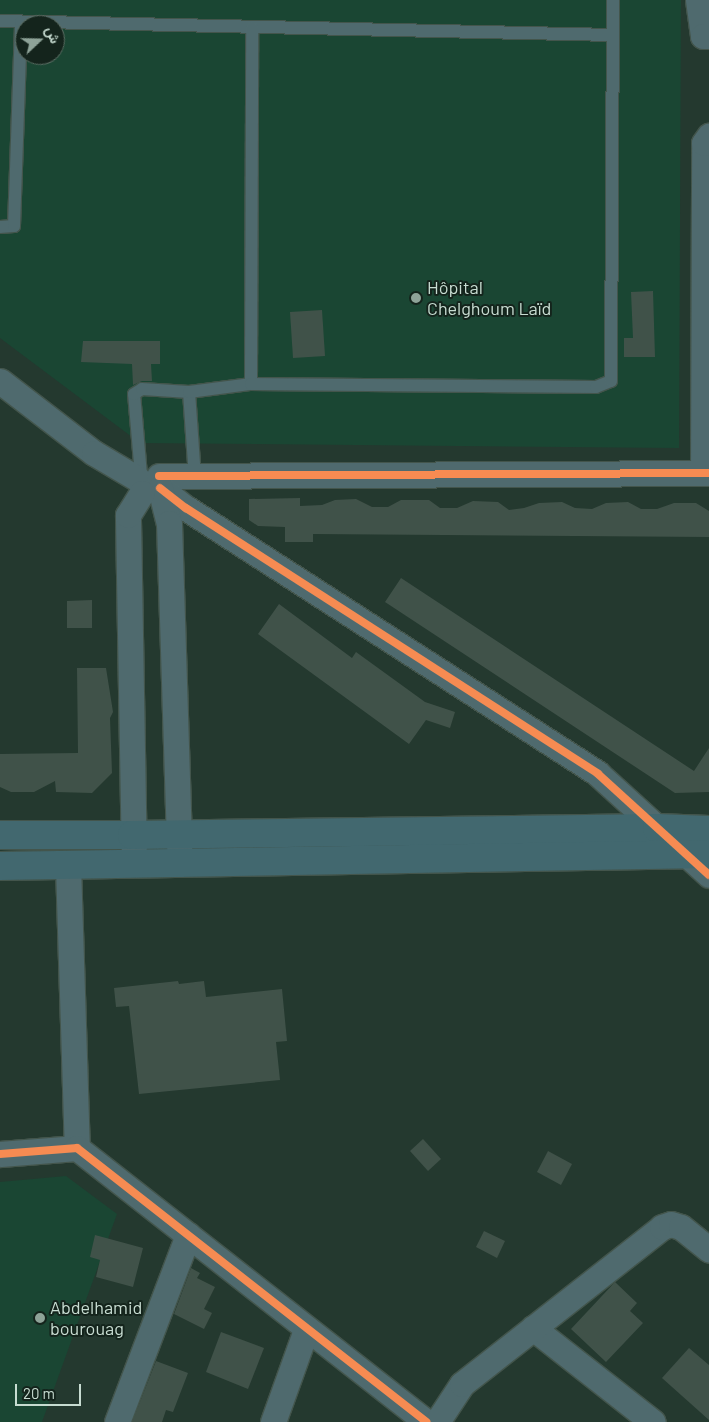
<!DOCTYPE html>
<meta charset="utf-8">
<style>
body{margin:0}
#map{position:relative;width:709px;height:1422px;overflow:hidden;background:#24392f;font-family:Barlow,Vazirmatn,sans-serif}
div>[style]{position:absolute}
.built>*{inset:0;background:#1a4633}
.building>*{inset:0;background:#405249}
.roads{filter:drop-shadow(1px 0 #43554c) drop-shadow(-1px 0 #43554c) drop-shadow(0 1px #43554c) drop-shadow(0 -1px #43554c)}
.service>*{height:12px;margin:-6px;padding:0 6px;transform-origin:6px;border-radius:6px;background:#4f6a6e}
.minor>*{height:25px;margin:-12.5px;padding:0 12.5px;transform-origin:12.5px;border-radius:12.5px;background:#4f6a6e}
.primary>*{height:28px;margin:-14px;padding:0 14px;transform-origin:14px;border-radius:14px;background:#42686f}
.cycleway>*{height:8px;margin:-4px;padding:0 4px;transform-origin:4px;border-radius:4px;background:#f68b52}
.dots>*{width:14px;height:14px;translate:-50% -50%;box-sizing:border-box;border:2px solid #14241c;border-radius:50%}
span{translate:-50% -50%;white-space:nowrap;text-align:center;line-height:1.15;-webkit-text-stroke:4px #14241c;paint-order:stroke}
.poi-label{font-size:18px;color:#c7dcd1}
.left{translate:0 -50%;text-align:left}
.north{position:absolute;left:15px;top:15px;width:50px;height:50px;box-sizing:border-box;background:#14241c;border:1px solid #5c6e64;border-radius:50%;rotate:69deg;font-size:14px;font-weight:700;line-height:20px;text-align:center;color:#c7dcd1}
.north::after{content:'';display:block;margin:auto;width:18px;height:22px;background:#8ea398;clip-path:polygon(50% 0,100% 100%,50% 72%,0 100%)}
.scale{position:absolute;left:15px;top:1384px;width:66px;height:22px;box-sizing:border-box;border:2px solid #c7dcd1;border-top:0;padding-left:6px;font-size:15px;line-height:18px;white-space:nowrap;color:#c7dcd1;-webkit-text-stroke:4px #14241c;paint-order:stroke}
</style>
<div id="map">
<div class="built">
<i style="clip-path:polygon(evenodd,0 0,681px 0,679px 448px,140px 443px,0 338px,0 0,25px 25px,55px 25px,55px 55px,25px 55px,25px 25px)"></i>
<i style="clip-path:polygon(66px 1176px,117px 1214px,42px 1422px,0 1422px,0 1182px)"></i>
</div>
<div class="building">
<i style="clip-path:polygon(653px 291px,655px 357px,624px 357px,624px 338px,633px 338px,631px 292px)"></i>
<i style="clip-path:polygon(322px 310px,325px 356px,293px 358px,290px 312px)"></i>
<i style="clip-path:polygon(83px 341px,160px 341px,160px 364px,151px 364px,152px 381px,142px 381px,133px 385px,132px 364px,81px 362px)"></i>
<i style="clip-path:polygon(300px 498px,300px 506px,322px 505px,335px 500px,356px 499px,372px 507px,388px 507px,401px 500px,429px 500px,440px 508px,457px 508px,473px 501px,498px 502px,509px 510px,524px 508px,539px 503px,562px 502px,575px 508px,592px 509px,606px 503px,628px 502px,641px 509px,657px 509px,674px 503px,696px 503px,709px 511px,709px 537px,313px 534px,313px 542px,285px 542px,285px 527px,258px 526px,249px 520px,249px 499px)"></i>
<i style="clip-path:polygon(401px 578px,694px 771px,709px 748px,709px 792px,675px 793px,385px 602px)"></i>
<i style="clip-path:polygon(92px 600px,92px 628px,67px 628px,67px 601px)"></i>
<i style="clip-path:polygon(279px 604px,352px 658px,356px 652px,425px 702px,455px 712px,450px 728px,426px 720px,409px 744px,258px 634px)"></i>
<i style="clip-path:polygon(77px 668px,106px 668px,113px 712px,110px 718px,112px 773px,92px 793px,56px 792px,55px 781px,34px 792px,11px 792px,0 787px,0 754px,78px 753px)"></i>
<i style="clip-path:polygon(178px 981px,179px 984px,204px 981px,206px 997px,282px 989px,287px 1041px,276px 1042px,280px 1080px,139px 1094px,129px 1006px,116px 1007px,114px 988px)"></i>
<i style="clip-path:polygon(423px 1139px,441px 1159px,428px 1171px,410px 1151px)"></i>
<i style="clip-path:polygon(548px 1151px,572px 1164px,561px 1185px,537px 1172px)"></i>
<i style="clip-path:polygon(484px 1231px,505px 1241px,497px 1258px,476px 1247px)"></i>
<i style="clip-path:polygon(95px 1235px,143px 1248px,133px 1287px,96px 1277px,100px 1260px,90px 1257px)"></i>
<i style="clip-path:polygon(191px 1268px,200px 1273px,197px 1278px,215px 1287px,204px 1309px,212px 1313px,204px 1329px,174px 1314px)"></i>
<i style="clip-path:polygon(615px 1282px,637px 1303px,630px 1311px,643px 1323px,606px 1362px,571px 1329px)"></i>
<i style="clip-path:polygon(221px 1332px,264px 1348px,248px 1389px,206px 1372px)"></i>
<i style="clip-path:polygon(689px 1348px,709px 1365px,709px 1420px,662px 1378px)"></i>
<i style="clip-path:polygon(156px 1361px,188px 1373px,173px 1412px,166px 1410px,162px 1422px,132px 1422px)"></i>
</div>
<div class="roads">
<div class="service">
<i style="left:0;top:21px;width:613px;rotate:1.31deg"></i>
<i style="left:0;top:227px;width:14px;rotate:-4deg"></i>
<i style="left:14px;top:226px;width:204px;rotate:-88deg"></i>
<i style="left:251px;top:384px;width:356px;rotate:-89.8deg"></i>
<i style="left:189px;top:392px;width:85px;rotate:86deg"></i>
<i style="left:141px;top:475px;width:81px;rotate:-94.9deg"></i>
<i style="left:134px;top:394px;width:9px;rotate:-32deg"></i>
<i style="left:142px;top:389px;width:47px;rotate:3.7deg"></i>
<i style="left:189px;top:392px;width:63px;rotate:-7.4deg"></i>
<i style="left:251px;top:384px;width:345px;rotate:0.5deg"></i>
<i style="left:596px;top:387px;width:16px;rotate:-22deg"></i>
<i style="left:611px;top:381px;width:381px;rotate:-89.7deg"></i>
</div>
<div class="minor">
<i style="left:698px;top:0;width:36px;rotate:82deg"></i>
<i style="left:703px;top:36px;width:6px"></i>
<i style="left:0;top:381px;width:118px;rotate:37.5deg"></i>
<i style="left:94px;top:453px;width:51px;rotate:30.6deg"></i>
<i style="left:703px;top:473px;width:330px;rotate:-89.8deg"></i>
<i style="left:704px;top:143px;width:9px;rotate:-54deg"></i>
<i style="left:159px;top:476px;width:550px;rotate:-0.31deg"></i>
<i style="left:160px;top:488px;width:33px;rotate:38deg"></i>
<i style="left:186px;top:508px;width:490px;rotate:32.8deg"></i>
<i style="left:598px;top:774px;width:150px;rotate:42.3deg"></i>
<i style="left:160px;top:488px;width:36px;rotate:76deg"></i>
<i style="left:169px;top:523px;width:341px;rotate:88.2deg"></i>
<i style="left:134px;top:863px;width:348px;rotate:-91deg"></i>
<i style="left:128px;top:515px;width:26px;rotate:-58deg"></i>
<i style="left:68px;top:866px;width:282px;rotate:88.2deg"></i>
<i style="left:0;top:1154px;width:77px;rotate:-4.5deg"></i>
<i style="left:77px;top:1148px;width:444px;rotate:38.1deg"></i>
<i style="left:533px;top:1328px;width:152px;rotate:38.1deg"></i>
<i style="left:117px;top:1422px;width:200px;rotate:-69.2deg"></i>
<i style="left:273px;top:1422px;width:98px;rotate:-70.3deg"></i>
<i style="left:437px;top:1422px;width:45px;rotate:-56.7deg"></i>
<i style="left:462px;top:1384px;width:254px;rotate:-38.1deg"></i>
<i style="left:662px;top:1227px;width:9px;rotate:-18deg"></i>
<i style="left:671px;top:1224px;width:10px;rotate:17deg"></i>
<i style="left:681px;top:1227px;width:36px;rotate:39deg"></i>
</div>
<div class="primary">
<i style="left:0;top:835px;width:132px"></i>
<i style="left:132px;top:835px;width:525px;rotate:-0.76deg"></i>
<i style="left:657px;top:828px;width:52px;rotate:2.2deg"></i>
<i style="left:0;top:866px;width:709px;rotate:-0.97deg"></i>
</div>
</div>
<div class="cycleway">
<i style="left:159px;top:476px;width:550px;rotate:-0.31deg"></i>
<i style="left:160px;top:488px;width:33px;rotate:38deg"></i>
<i style="left:186px;top:508px;width:490px;rotate:32.8deg"></i>
<i style="left:598px;top:774px;width:150px;rotate:42.3deg"></i>
<i style="left:0;top:1154px;width:77px;rotate:-4.5deg"></i>
<i style="left:77px;top:1148px;width:444px;rotate:38.1deg"></i>
</div>
<div class="dots">
<i style="left:416px;top:298px;background:#8ea398"></i>
<i style="left:40px;top:1318px;background:#8ea398"></i>
</div>
<div class="poi-label">
<span class="left" style="left:427px;top:298px">Hôpital<br>Chelghoum Laïd</span>
<span class="left" style="left:50px;top:1318px">Abdelhamid<br>bourouag</span>
</div>
<div class="north">ش</div>
<div class="scale">20 m</div>
</div>
